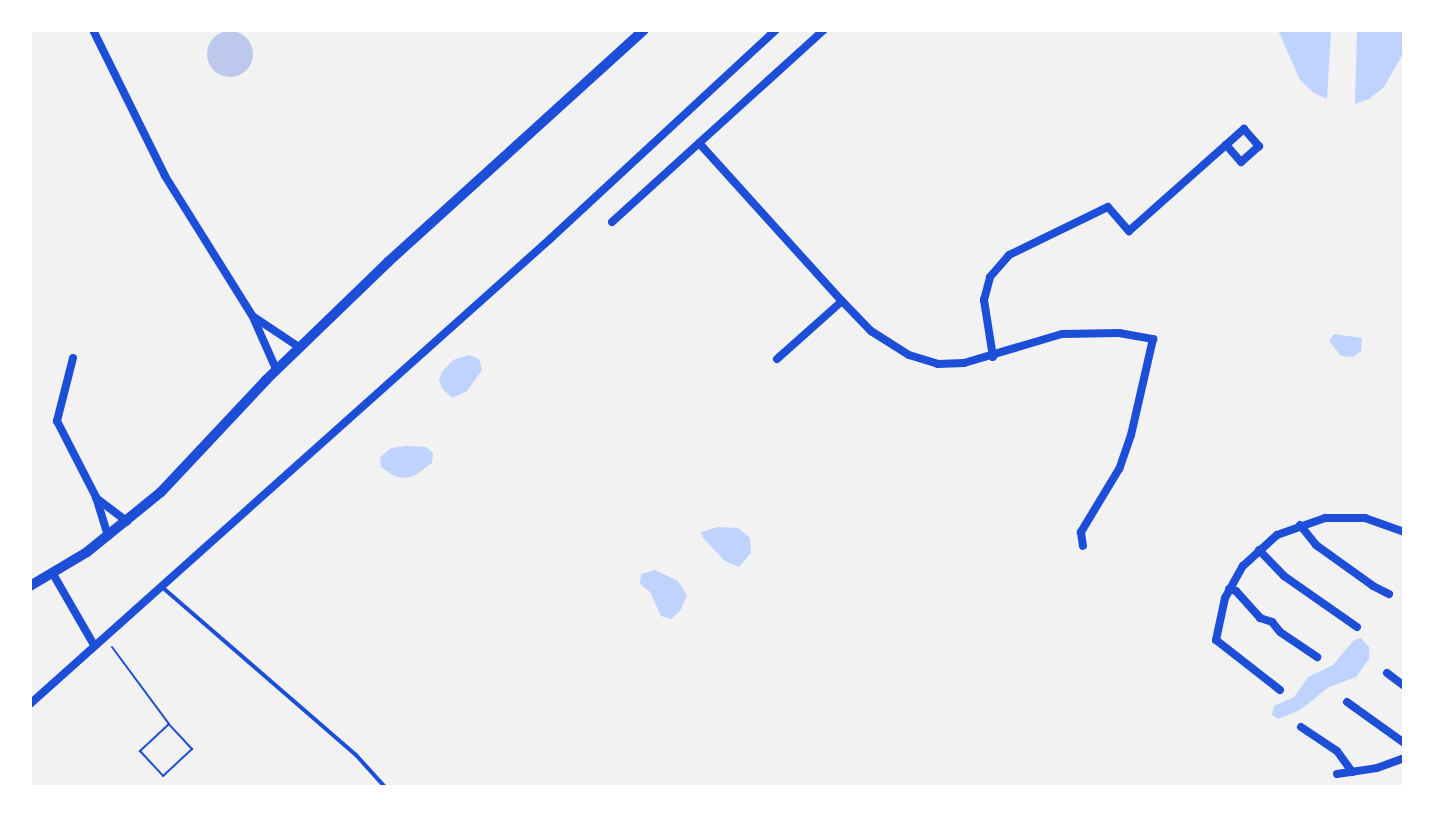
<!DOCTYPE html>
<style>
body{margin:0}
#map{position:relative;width:1434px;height:817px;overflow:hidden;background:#f2f2f2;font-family:Signika,sans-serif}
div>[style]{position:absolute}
.water>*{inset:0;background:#bfd3fe}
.building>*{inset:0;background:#bdc9ec}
.round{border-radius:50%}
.path>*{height:2px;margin:-1px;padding:0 1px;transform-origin:1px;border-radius:1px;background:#1d4ed8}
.service>*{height:4px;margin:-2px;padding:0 2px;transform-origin:2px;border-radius:2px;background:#1d4ed8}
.minor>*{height:8px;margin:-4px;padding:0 4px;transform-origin:4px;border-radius:4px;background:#1d4ed8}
.tertiary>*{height:10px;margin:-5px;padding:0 5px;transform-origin:5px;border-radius:5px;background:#1d4ed8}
span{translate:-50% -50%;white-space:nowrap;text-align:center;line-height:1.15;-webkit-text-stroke:7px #fff;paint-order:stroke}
.frame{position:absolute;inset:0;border:32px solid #fff;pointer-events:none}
</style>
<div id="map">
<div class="water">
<i style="clip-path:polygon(1278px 30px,1331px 30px,1327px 99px,1314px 93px,1300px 80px)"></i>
<i style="clip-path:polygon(1357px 30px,1404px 30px,1404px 52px,1384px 87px,1369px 99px,1355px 104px)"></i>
<i style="clip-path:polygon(1334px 334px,1362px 338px,1361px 351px,1353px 357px,1341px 356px,1329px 341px)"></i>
<i style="clip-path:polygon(469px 355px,479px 359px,482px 370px,467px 391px,452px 398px,442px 388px,439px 380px,442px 372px,453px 360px)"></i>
<i style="clip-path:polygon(406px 446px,426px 447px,433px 453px,432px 463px,414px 476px,405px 478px,394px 476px,381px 467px,380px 457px,391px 448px)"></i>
<i style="clip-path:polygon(718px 527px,738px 528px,750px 538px,751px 553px,739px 567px,725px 561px,703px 538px,701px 532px)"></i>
<i style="clip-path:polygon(655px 570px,678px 581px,687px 595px,680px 611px,671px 619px,661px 616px,650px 592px,640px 584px,641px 574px)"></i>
<i style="clip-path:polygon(1361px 638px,1369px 647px,1369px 659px,1356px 677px,1329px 687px,1300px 710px,1278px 719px,1272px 715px,1274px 706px,1294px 697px,1308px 677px,1333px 665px,1354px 640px)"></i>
</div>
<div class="building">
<i class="round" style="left:207px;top:31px;width:46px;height:46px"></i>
</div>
<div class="path">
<i style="left:112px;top:647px;width:96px;rotate:53.5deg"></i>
<i style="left:169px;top:724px;width:40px;rotate:137deg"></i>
<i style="left:140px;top:751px;width:34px;rotate:47deg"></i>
<i style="left:163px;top:776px;width:40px;rotate:-43deg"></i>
<i style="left:192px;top:749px;width:34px;rotate:-133deg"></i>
</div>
<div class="service">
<i style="left:162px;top:587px;width:257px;rotate:40.9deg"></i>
<i style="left:356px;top:755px;width:43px;rotate:47.8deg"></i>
</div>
<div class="minor">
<i style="left:93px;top:30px;width:163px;rotate:63.7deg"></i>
<i style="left:165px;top:176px;width:166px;rotate:58deg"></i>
<i style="left:253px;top:317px;width:57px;rotate:66.1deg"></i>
<i style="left:699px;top:143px;width:213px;rotate:47.9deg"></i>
<i style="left:842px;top:301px;width:42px;rotate:46deg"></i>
<i style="left:871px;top:331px;width:45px;rotate:32.3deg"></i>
<i style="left:909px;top:355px;width:30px;rotate:17deg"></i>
<i style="left:938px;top:364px;width:26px;rotate:-2deg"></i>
<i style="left:964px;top:363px;width:102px;rotate:-16.5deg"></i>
<i style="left:1062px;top:334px;width:57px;rotate:-1deg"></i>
<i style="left:1119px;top:333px;width:35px;rotate:10deg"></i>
<i style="left:1153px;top:339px;width:98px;rotate:102.9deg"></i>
<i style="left:1131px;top:435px;width:36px;rotate:109deg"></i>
<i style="left:1119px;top:469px;width:74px;rotate:121.1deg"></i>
<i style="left:1081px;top:532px;width:14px;rotate:82deg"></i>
<i style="left:612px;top:222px;width:286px;rotate:-42.2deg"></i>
<i style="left:254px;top:317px;width:54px;rotate:33.7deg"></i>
<i style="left:993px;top:357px;width:58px;rotate:-99deg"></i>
<i style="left:984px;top:300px;width:24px;rotate:-75deg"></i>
<i style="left:990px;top:277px;width:29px;rotate:-49deg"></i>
<i style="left:1009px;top:255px;width:110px;rotate:-25.9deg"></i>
<i style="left:1108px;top:207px;width:32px;rotate:49deg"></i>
<i style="left:1129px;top:231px;width:154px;rotate:-41.6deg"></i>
<i style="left:1244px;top:129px;width:23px;rotate:49deg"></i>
<i style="left:1259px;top:146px;width:24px;rotate:138deg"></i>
<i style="left:1241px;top:162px;width:23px;rotate:-131deg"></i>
<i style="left:73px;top:358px;width:65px;rotate:104.3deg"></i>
<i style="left:57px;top:421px;width:85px;rotate:62.8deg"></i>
<i style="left:96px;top:497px;width:41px;rotate:72.9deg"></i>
<i style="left:777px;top:359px;width:87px;rotate:-41.7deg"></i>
<i style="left:96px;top:498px;width:39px;rotate:37deg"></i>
<i style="left:1300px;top:525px;width:26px;rotate:51deg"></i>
<i style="left:1316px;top:545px;width:70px;rotate:35.7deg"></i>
<i style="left:1373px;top:586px;width:18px;rotate:27deg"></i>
<i style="left:1259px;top:550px;width:36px;rotate:46deg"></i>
<i style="left:1284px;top:576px;width:89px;rotate:34.9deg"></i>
<i style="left:53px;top:574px;width:82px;rotate:60deg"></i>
<i style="left:1229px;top:589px;width:7px;rotate:16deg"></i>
<i style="left:1236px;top:591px;width:36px;rotate:48deg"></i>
<i style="left:1260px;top:618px;width:13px;rotate:18deg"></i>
<i style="left:1272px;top:622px;width:13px;rotate:51deg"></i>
<i style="left:1280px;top:632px;width:45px;rotate:34deg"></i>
<i style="left:1387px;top:673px;width:21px;rotate:37deg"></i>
<i style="left:1280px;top:690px;width:81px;rotate:-142deg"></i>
<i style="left:1216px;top:640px;width:43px;rotate:-77.9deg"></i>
<i style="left:1225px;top:598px;width:37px;rotate:-61deg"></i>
<i style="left:1243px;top:566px;width:46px;rotate:-42.4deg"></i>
<i style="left:1277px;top:535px;width:51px;rotate:-19.5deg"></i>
<i style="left:1325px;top:518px;width:40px"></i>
<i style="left:1365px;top:518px;width:41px;rotate:19.7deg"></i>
<i style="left:1347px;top:702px;width:70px;rotate:35.7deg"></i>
<i style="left:30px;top:704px;width:698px;rotate:-41.8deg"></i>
<i style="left:550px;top:239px;width:308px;rotate:-42.8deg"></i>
<i style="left:1301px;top:727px;width:43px;rotate:33.7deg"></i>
<i style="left:1337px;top:751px;width:26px;rotate:54deg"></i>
<i style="left:1337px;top:774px;width:40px;rotate:-8.5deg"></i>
<i style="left:1377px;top:768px;width:29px;rotate:-20deg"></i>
</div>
<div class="tertiary">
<i style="left:30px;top:586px;width:66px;rotate:-30.8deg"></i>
<i style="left:87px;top:552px;width:95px;rotate:-39deg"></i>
<i style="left:161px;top:492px;width:154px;rotate:-46.8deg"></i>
<i style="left:266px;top:380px;width:170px;rotate:-44deg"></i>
<i style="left:388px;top:262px;width:345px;rotate:-42.2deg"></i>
</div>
<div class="frame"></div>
</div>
